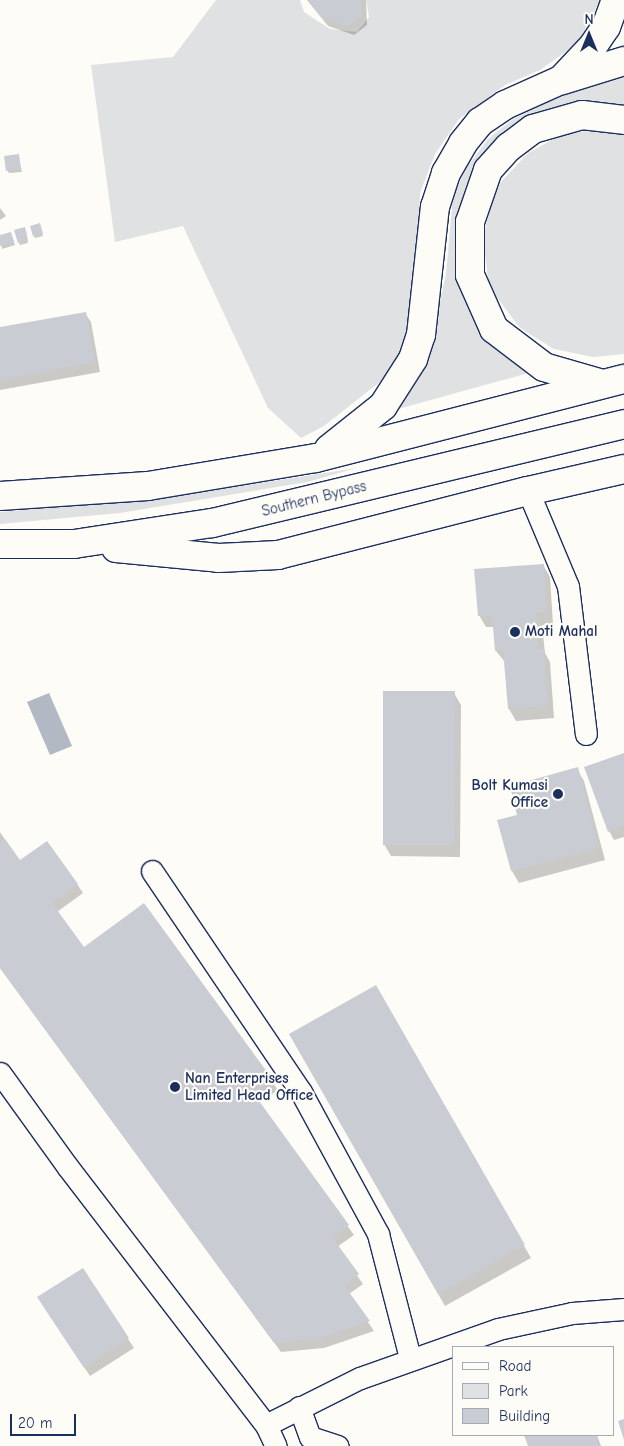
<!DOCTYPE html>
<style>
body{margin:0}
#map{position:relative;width:624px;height:1446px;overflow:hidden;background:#fdfcf7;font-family:"Comic Neue",sans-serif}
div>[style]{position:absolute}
.green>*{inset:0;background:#e0e1e3}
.water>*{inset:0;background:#b3b8c5}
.shadow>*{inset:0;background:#0003}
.building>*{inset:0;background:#c9ccd3}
.roads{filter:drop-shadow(1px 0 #1b2f5e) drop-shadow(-1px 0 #1b2f5e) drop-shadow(0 1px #1b2f5e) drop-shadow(0 -1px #1b2f5e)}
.minor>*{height:21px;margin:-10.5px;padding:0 10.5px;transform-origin:10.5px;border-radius:10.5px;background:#fdfcf7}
.highway>*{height:28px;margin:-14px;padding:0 14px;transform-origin:14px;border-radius:14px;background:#fdfcf7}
.dots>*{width:14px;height:14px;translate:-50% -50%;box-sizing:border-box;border:2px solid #fdfcf7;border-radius:50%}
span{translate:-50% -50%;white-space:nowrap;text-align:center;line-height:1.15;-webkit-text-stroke:4.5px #fdfcf7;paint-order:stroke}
.street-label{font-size:15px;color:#1b2f5e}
.poi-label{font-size:15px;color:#1b2f5e;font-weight:700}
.left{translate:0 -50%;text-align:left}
.right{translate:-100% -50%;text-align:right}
.legend{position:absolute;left:452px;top:1346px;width:162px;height:90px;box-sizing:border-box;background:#fdfcf7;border:1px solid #a3aaba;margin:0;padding:6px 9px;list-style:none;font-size:15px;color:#1b2f5e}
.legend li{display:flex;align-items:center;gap:10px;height:25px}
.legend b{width:25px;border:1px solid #a3aaba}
.north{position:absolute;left:564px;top:10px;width:50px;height:50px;-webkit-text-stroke:4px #fdfcf7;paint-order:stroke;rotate:0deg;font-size:14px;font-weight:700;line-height:20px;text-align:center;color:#1b2f5e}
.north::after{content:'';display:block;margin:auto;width:18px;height:22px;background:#1b2f5e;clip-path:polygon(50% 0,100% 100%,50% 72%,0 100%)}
.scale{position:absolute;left:10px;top:1414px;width:66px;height:22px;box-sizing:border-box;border:2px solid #1b2f5e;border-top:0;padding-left:6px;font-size:15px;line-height:18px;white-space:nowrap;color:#1b2f5e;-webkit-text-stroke:4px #fdfcf7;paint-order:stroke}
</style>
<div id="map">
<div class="green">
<i style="clip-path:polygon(216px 0,300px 0,304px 12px,330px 29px,357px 32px,369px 17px,366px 0,600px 0,578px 43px,540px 70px,505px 85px,459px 119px,435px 154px,420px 193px,415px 301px,402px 350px,381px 381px,324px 426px,301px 438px,268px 408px,183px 226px,115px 242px,91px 65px,173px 57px)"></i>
<i style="clip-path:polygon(624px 69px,624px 105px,574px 103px,552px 109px,519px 125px,461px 284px,468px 305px,480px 325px,532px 372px,391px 411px,410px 389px,428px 357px,446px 274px,453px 197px,465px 170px,488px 139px,512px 120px,556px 97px)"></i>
<i style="clip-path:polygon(603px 129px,624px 132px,624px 354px,593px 357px,554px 349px,520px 328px,496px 296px,488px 278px,483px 238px,492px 200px,501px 182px,528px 153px,563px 134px)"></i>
<i style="clip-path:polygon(357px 468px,307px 482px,120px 513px,0 524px,0 512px,183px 495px)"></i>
</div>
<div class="water">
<i style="clip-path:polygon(49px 693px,72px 746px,50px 755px,27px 702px)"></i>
</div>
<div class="shadow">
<i style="clip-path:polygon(307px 0,366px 0,367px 25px,354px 35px,328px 26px)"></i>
<i style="clip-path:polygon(18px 155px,22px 172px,9px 173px,7px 170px)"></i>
<i style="clip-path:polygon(0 208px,6px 216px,0 220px)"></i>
<i style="clip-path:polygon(40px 224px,43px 236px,35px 238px,34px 236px)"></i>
<i style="clip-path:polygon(26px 231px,28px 243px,20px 245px,19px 243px)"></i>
<i style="clip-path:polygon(0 236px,12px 236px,15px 245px,2px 249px)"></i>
<i style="clip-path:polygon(85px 313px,91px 322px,100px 372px,0 390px,0 329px)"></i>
<i style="clip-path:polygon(543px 565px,550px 577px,553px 624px,542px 625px,545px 653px,550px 662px,554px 718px,516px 721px,509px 709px,505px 662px,496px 651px,494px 627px,486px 627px,479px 615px)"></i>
<i style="clip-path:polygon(454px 693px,461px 705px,460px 857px,391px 856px,384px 844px)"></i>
<i style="clip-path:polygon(624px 754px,624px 837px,614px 840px,609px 831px)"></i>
<i style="clip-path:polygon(577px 769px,584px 781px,605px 860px,519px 883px,512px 871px,499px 821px,519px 816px)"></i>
<i style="clip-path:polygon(0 832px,20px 862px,77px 884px,83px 893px,57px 912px,83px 949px,144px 905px,278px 1090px,259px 1103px,354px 1235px,337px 1247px,363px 1284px,349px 1294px,374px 1331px,324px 1348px,281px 1352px,0 968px)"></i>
<i style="clip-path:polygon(376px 986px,531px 1258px,445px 1306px,291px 1035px)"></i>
<i style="clip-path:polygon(82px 1269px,134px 1348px,90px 1376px,44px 1307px)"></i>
<i style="clip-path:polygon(526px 1435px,597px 1435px,601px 1446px,529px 1446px)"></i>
</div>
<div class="building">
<i style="clip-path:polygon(308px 0,361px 0,362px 16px,348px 26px,321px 17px)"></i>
<i style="clip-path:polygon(19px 154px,21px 169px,6px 171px,4px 156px)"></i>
<i style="clip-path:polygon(40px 223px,43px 234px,33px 236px,30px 226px)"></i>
<i style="clip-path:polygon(25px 227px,28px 241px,18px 243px,14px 230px)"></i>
<i style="clip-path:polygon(11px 232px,14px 242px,0 246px,0 235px)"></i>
<i style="clip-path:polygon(86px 312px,95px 362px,0 380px,0 327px)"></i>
<i style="clip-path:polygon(544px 564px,547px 612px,536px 613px,539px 649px,544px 649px,548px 706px,508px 709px,503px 650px,495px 651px,492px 615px,478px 616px,474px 569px)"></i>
<i style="clip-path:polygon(383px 691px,455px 691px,454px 845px,383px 845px)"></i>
<i style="clip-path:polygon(624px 753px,624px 826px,608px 832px,584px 767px)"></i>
<i style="clip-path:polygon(578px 767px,599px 848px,511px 871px,497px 820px,517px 815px,510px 786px)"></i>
<i style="clip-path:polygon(5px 839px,20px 860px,47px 841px,78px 884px,52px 903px,84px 947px,144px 903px,273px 1080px,254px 1094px,349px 1225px,332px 1237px,359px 1274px,344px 1285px,370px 1321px,318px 1339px,274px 1343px,0 968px,0 842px)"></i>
<i style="clip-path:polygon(376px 985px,525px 1245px,438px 1294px,289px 1034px)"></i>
<i style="clip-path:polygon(83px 1268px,129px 1338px,84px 1368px,37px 1297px)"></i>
<i style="clip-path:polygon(624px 1419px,624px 1440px,618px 1421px)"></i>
<i style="clip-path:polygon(524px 1435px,596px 1435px,599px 1446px,528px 1446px)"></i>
</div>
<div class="roads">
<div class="minor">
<i style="left:528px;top:491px;width:103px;rotate:67.2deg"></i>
<i style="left:568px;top:586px;width:149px;rotate:83.1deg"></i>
<i style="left:152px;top:871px;width:267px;rotate:56deg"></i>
<i style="left:301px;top:1092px;width:162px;rotate:61.5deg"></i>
<i style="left:378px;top:1234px;width:128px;rotate:75.5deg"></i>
<i style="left:0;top:1073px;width:115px;rotate:54.2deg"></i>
<i style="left:67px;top:1166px;width:327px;rotate:52.5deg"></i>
<i style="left:266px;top:1425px;width:23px;rotate:65deg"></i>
<i style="left:299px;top:1407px;width:32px;rotate:70deg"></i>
<i style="left:310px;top:1437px;width:29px;rotate:18deg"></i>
<i style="left:266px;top:1425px;width:105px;rotate:-26.6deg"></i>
<i style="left:360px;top:1378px;width:146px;rotate:-19.5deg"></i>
<i style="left:498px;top:1329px;width:76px;rotate:-12.2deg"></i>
<i style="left:572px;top:1313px;width:52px;rotate:-4.4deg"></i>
</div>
<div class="highway">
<i style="left:563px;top:80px;width:64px;rotate:-17.3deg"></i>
<i style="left:599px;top:383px;width:57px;rotate:-163.8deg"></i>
<i style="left:544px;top:367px;width:63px;rotate:-142.8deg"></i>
<i style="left:494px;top:329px;width:59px;rotate:-114deg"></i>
<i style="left:470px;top:275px;width:53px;rotate:-90deg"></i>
<i style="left:470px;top:222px;width:55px;rotate:-70.9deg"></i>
<i style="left:488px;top:170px;width:31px;rotate:-48deg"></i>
<i style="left:509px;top:147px;width:30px;rotate:-37deg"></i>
<i style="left:533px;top:129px;width:51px;rotate:-15.9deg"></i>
<i style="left:582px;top:115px;width:42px;rotate:6.8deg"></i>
<i style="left:329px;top:449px;width:69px;rotate:-38.5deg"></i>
<i style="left:383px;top:406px;width:56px;rotate:-57.4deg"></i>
<i style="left:413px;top:359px;width:25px;rotate:-72deg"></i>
<i style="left:421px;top:335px;width:129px;rotate:-83.8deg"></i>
<i style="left:435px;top:207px;width:36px;rotate:-72deg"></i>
<i style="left:446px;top:173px;width:34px;rotate:-60deg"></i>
<i style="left:463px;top:143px;width:27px;rotate:-51deg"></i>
<i style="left:480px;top:122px;width:30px;rotate:-34deg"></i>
<i style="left:505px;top:105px;width:61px;rotate:-24.1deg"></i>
<i style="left:561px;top:80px;width:47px;rotate:-46.7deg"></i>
<i style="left:593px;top:46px;width:23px;rotate:-56deg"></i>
<i style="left:606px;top:27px;width:29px;rotate:-70deg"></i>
<i style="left:0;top:496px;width:148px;rotate:-3.9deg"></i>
<i style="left:148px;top:486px;width:170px;rotate:-9.5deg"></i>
<i style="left:316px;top:458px;width:318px;rotate:-14.4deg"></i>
<i style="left:0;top:544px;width:74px"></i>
<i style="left:74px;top:544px;width:140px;rotate:-8.7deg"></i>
<i style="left:212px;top:523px;width:424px;rotate:-13.5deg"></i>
<i style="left:116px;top:548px;width:103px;rotate:5.5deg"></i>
<i style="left:219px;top:558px;width:59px;rotate:-2.9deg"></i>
<i style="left:278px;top:555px;width:258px;rotate:-14.4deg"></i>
<i style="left:528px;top:491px;width:98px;rotate:-12.9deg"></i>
</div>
</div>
<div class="dots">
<i style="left:515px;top:632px;background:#1b2f5e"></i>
<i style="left:558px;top:794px;background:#1b2f5e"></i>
<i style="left:175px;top:1087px;background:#1b2f5e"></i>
</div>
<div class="street-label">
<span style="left:314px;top:499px;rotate:-14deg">Southern Bypass</span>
</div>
<div class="poi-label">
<span class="left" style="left:525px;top:632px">Moti Mahal</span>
<span class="right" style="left:548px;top:794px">Bolt Kumasi<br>Office</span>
<span class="left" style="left:185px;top:1087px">Nan Enterprises<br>Limited Head Office</span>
</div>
<ul class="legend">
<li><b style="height:6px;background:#fdfcf7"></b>Road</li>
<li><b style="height:14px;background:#e0e1e3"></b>Park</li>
<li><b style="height:14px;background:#c9ccd3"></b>Building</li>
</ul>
<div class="north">N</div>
<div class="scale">20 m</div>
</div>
